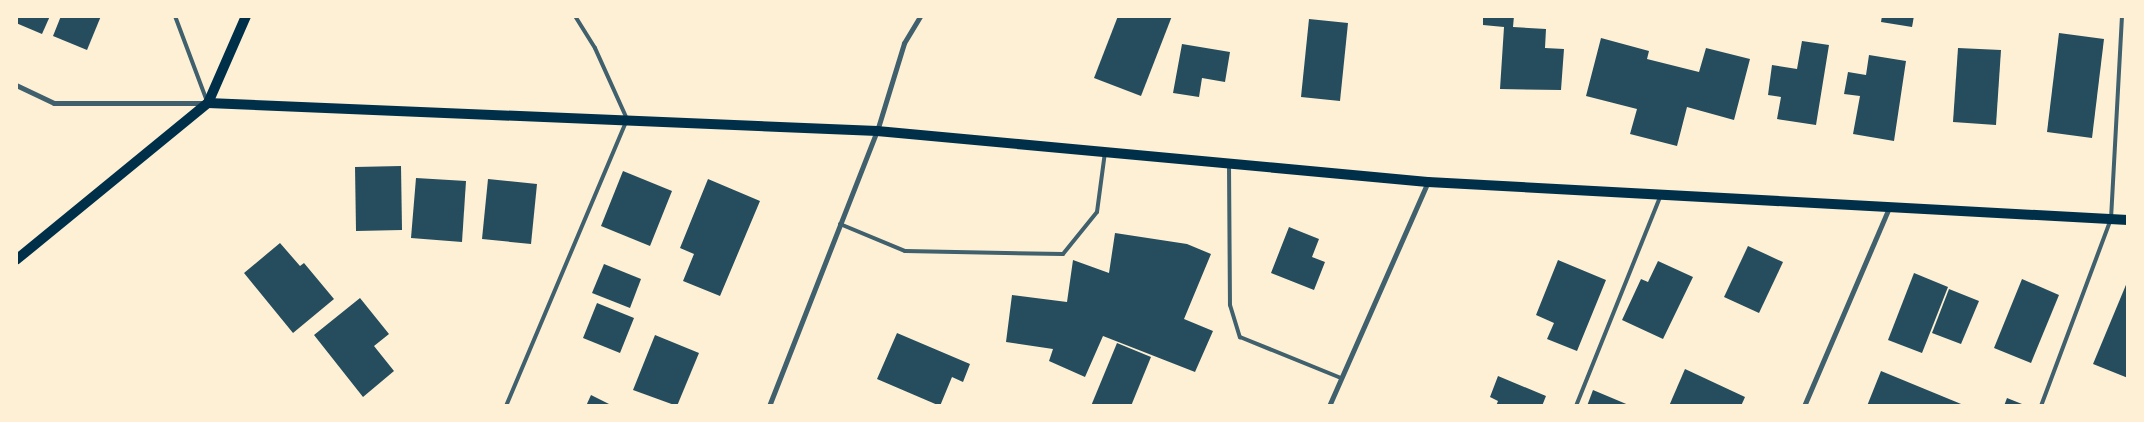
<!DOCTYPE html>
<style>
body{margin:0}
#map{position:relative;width:2144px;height:422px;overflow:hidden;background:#fdf0d5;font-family:"Noto Sans",sans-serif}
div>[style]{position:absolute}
.building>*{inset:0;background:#264d5e}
.service>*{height:4px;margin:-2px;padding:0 2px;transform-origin:2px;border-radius:2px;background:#3f606c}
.minor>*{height:5px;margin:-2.5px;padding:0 2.5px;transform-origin:2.5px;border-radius:2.5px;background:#3f606c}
.secondary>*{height:10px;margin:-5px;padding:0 5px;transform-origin:5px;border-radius:5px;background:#003049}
span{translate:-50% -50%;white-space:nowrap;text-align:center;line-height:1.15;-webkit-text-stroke:4px #fdf0d5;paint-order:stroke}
.frame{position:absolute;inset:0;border:18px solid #fdf0d5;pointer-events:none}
</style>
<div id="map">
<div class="building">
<i style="clip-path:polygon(16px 16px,50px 16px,42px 34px,16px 23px)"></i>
<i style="clip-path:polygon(61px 16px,101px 16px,87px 50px,53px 36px)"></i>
<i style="clip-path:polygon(1118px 16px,1172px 16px,1141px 96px,1094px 78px)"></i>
<i style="clip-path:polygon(1483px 16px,1514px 16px,1513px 27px,1546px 29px,1545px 48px,1564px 49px,1561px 90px,1500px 89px,1504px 27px,1483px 25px)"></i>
<i style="clip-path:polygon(1882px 16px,1914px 16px,1912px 27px,1881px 22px)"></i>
<i style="clip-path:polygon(1309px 19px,1348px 23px,1340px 101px,1301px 97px)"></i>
<i style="clip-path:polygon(2059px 33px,2104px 39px,2092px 138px,2047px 132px)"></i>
<i style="clip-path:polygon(1601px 38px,1649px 51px,1647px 59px,1699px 72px,1706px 48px,1750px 59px,1734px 120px,1687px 107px,1677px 146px,1630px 134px,1637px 109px,1586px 96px)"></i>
<i style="clip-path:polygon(1802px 41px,1829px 45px,1816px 125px,1777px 119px,1781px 97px,1768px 95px,1772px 65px,1797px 69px)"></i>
<i style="clip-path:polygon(1182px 44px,1230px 52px,1225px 82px,1202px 78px,1199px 97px,1173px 93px)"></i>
<i style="clip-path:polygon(1958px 48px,2001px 50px,1996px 125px,1953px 122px)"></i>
<i style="clip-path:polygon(1869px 55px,1906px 61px,1894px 141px,1853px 134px,1860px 96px,1844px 94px,1848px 72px,1866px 75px)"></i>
<i style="clip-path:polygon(401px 166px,402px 230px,356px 231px,355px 167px)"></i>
<i style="clip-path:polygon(623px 171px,672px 191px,650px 246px,601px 226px)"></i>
<i style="clip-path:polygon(416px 178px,466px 181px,462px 242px,411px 238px)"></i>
<i style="clip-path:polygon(488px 179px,537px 184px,531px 244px,482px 239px)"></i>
<i style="clip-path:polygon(708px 179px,760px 201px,720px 296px,683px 281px,694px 254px,680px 248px)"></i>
<i style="clip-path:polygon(1289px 227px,1319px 239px,1312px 257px,1325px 262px,1314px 290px,1271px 273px)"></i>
<i style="clip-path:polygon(1115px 233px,1187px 244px,1211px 254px,1184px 319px,1213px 331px,1195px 372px,1103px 336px,1085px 377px,1049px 361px,1053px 349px,1006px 342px,1012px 295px,1067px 302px,1073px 260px,1109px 273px)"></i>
<i style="clip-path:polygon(280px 243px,300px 266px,304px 263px,334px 299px,293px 333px,244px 273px)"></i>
<i style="clip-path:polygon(1748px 246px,1783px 262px,1759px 313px,1724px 297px)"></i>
<i style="clip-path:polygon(1558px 260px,1606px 280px,1577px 351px,1547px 339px,1554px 323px,1536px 315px)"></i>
<i style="clip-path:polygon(1658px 261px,1693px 277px,1663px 339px,1622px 320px,1641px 279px,1648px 282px)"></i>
<i style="clip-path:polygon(604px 264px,641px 279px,630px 308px,592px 293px)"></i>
<i style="clip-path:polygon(1914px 273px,1948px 287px,1922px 353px,1888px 340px)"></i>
<i style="clip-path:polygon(2022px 279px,2059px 295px,2031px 363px,1994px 348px)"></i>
<i style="clip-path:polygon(2128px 280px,2128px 378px,2093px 364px)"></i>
<i style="clip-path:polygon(1949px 289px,1979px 301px,1961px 344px,1932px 333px)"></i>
<i style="clip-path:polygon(360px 298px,389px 334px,374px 346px,394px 371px,363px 397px,314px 335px)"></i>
<i style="clip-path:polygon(597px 303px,634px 318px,620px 353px,583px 338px)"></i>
<i style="clip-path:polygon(897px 333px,970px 364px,963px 382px,952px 377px,940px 406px,877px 379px)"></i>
<i style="clip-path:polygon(655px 335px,699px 353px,677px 406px,633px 390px)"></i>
<i style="clip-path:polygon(1117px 343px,1151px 357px,1131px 406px,1091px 406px)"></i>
<i style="clip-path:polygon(1685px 369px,1745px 397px,1741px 406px,1669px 406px)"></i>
<i style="clip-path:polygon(1881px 371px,1966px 406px,1867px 406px)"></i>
<i style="clip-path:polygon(1498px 376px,1546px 396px,1542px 406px,1496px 406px,1498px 401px,1490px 397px)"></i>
<i style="clip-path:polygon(1593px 390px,1631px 406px,1587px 406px)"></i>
<i style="clip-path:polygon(591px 395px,613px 406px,586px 406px)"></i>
<i style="clip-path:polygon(2007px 398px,2027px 406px,2004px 406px)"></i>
</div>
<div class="service">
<i style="left:175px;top:16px;width:91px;rotate:69.4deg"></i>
<i style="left:1229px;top:165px;width:140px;rotate:89.6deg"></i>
<i style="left:1230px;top:305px;width:34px;rotate:73deg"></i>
<i style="left:1240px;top:337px;width:109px;rotate:22.1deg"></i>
<i style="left:840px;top:224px;width:70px;rotate:22.6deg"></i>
<i style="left:905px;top:251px;width:158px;rotate:1.1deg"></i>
<i style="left:1063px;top:254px;width:54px;rotate:-51deg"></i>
<i style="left:1097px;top:212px;width:61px;rotate:-82.4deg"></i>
<i style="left:506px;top:406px;width:311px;rotate:-67.1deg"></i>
<i style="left:627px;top:119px;width:78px;rotate:-114.3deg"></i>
<i style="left:595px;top:48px;width:38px;rotate:-122deg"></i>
<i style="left:1576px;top:406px;width:227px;rotate:-68.1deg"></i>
<i style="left:2041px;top:406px;width:200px;rotate:-69.5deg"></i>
<i style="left:2111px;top:219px;width:203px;rotate:-86.9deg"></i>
</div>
<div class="minor">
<i style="left:16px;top:85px;width:42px;rotate:25.3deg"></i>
<i style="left:54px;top:103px;width:151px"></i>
<i style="left:769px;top:406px;width:295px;rotate:-68.6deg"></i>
<i style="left:877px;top:131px;width:92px;rotate:-72.9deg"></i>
<i style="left:904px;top:43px;width:31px;rotate:-59deg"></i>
<i style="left:1329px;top:406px;width:245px;rotate:-66.2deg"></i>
<i style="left:1804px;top:406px;width:215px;rotate:-66.8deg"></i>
</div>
<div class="secondary">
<i style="left:208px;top:103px;width:670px;rotate:2.4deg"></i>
<i style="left:877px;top:131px;width:553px;rotate:5.29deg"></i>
<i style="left:1428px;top:182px;width:701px;rotate:3.11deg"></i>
<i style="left:16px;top:260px;width:248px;rotate:-39.3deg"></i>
<i style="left:208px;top:103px;width:95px;rotate:-66.4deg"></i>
</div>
<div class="frame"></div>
</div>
